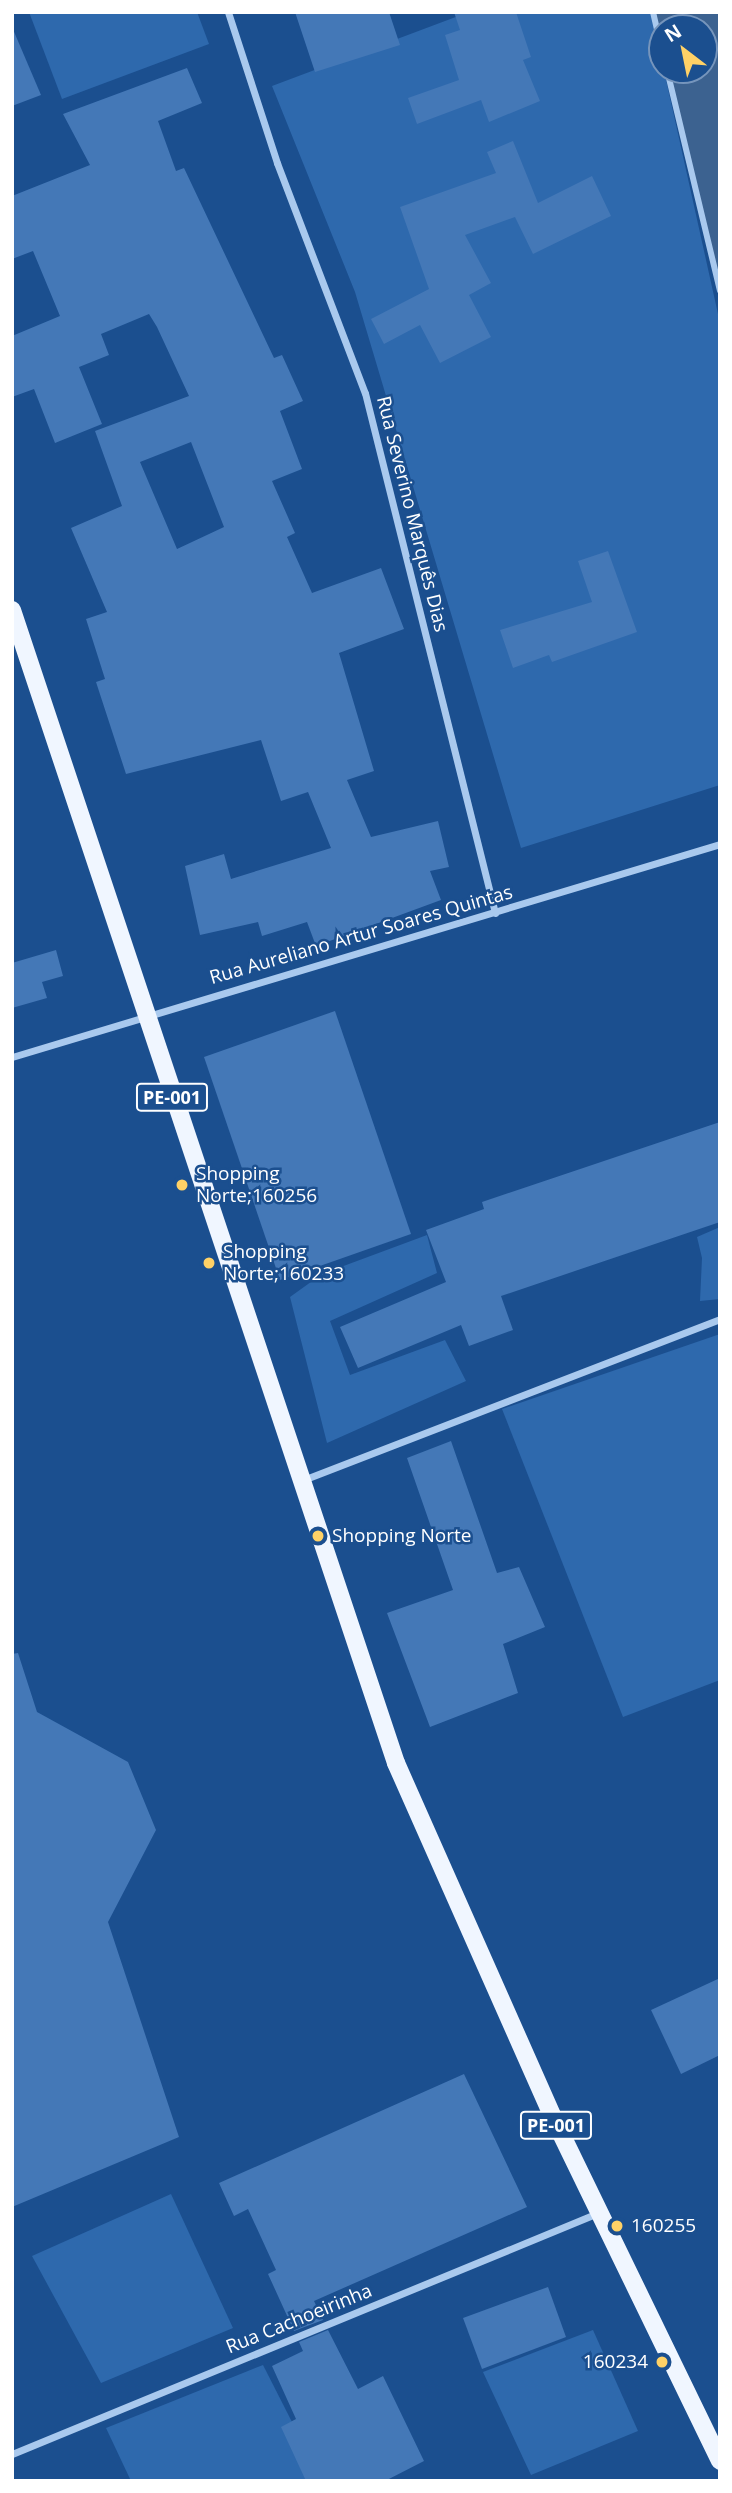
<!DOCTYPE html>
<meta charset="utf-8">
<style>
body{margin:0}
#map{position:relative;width:732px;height:2493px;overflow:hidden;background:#1b4f8f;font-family:"Open Sans",sans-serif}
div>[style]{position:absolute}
.green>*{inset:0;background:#2e69ad}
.water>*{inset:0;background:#3c6290}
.building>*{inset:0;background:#4478b7}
.pedestrian>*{height:6px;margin:-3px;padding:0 3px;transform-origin:3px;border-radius:3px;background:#a9c9ee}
.minor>*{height:7px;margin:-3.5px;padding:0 3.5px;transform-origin:3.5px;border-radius:3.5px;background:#a9c9ee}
.primary>*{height:18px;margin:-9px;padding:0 9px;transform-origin:9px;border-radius:9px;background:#f0f6ff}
.dots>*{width:19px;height:19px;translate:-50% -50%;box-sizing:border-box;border:4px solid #1b4f8f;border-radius:50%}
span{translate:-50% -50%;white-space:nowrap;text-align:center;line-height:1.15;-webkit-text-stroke:5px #1b4f8f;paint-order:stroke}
.shield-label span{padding:2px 5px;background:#1b4f8f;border:2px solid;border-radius:5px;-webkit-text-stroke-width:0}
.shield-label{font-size:18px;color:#fff;font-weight:700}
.street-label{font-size:19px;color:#fff}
.poi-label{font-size:19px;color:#fff}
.left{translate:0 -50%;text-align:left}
.right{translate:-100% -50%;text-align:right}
.frame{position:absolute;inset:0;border:14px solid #fff;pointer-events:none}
.north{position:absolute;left:648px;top:14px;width:70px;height:70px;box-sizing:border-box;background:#1b4f8f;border:2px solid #7695bc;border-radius:50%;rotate:328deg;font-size:19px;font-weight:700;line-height:28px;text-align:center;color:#fff}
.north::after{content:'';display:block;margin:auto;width:24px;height:32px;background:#ffd166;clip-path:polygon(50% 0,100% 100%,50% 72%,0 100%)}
</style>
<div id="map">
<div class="green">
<i style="clip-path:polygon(29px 12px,197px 12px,209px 44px,62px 99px)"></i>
<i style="clip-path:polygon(469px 12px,651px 12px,720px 323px,720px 785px,521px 848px,355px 292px,272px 86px)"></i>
<i style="clip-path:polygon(720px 1227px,720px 1299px,700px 1301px,702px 1258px,697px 1237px)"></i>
<i style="clip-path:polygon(427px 1235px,437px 1273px,330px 1321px,350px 1375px,445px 1340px,466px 1381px,327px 1443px,290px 1297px,322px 1274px)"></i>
<i style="clip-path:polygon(720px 1334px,720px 1680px,623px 1717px,502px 1409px)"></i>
<i style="clip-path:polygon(171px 2194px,233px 2328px,101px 2383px,32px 2256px)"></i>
<i style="clip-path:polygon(593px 2330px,638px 2431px,531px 2475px,483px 2372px)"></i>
<i style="clip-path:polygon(263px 2365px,322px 2481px,131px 2481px,106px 2428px)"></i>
</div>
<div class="water">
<i style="clip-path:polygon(653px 12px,720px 12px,720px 282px,667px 70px,704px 70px,704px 28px,662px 28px,662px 48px)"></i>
</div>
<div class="building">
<i style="clip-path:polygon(295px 12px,389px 12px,400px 45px,315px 72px)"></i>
<i style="clip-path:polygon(454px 12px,516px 12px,531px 57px,523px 60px,540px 101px,489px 122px,481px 100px,417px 124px,408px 98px,459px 80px,445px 35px,460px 30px)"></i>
<i style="clip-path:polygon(12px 27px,41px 95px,12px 106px)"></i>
<i style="clip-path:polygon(evenodd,187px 68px,202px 103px,158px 121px,176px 171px,184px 168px,274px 358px,282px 355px,303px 401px,280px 411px,302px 469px,272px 481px,295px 533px,287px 537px,312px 593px,381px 568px,404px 629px,339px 653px,374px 771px,347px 780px,371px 837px,438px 821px,449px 867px,430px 871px,441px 900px,316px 946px,307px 922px,262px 936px,258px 922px,200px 935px,185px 866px,224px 854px,231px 879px,331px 848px,308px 792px,281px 801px,261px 740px,126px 774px,96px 682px,105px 679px,86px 619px,107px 612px,71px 528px,122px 506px,95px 431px,189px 396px,157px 327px,149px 314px,101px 334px,109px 355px,79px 367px,102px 424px,55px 443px,34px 389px,12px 397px,12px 336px,60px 316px,33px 251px,12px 259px,12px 196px,90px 165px,63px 114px,187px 68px,191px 442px,224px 527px,177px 549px,140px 462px,191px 442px)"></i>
<i style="clip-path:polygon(513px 141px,538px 203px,592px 176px,611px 216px,533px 254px,515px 217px,465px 235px,491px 283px,469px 295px,491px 337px,440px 363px,420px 325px,384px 344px,371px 319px,429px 289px,400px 207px,496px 173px,487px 152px)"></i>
<i style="clip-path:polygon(608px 551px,637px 632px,552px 662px,549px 655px,513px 668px,500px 630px,592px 602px,578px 561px)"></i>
<i style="clip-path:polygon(56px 950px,63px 976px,42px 982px,47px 998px,12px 1008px,12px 963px)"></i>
<i style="clip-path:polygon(335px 1011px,411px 1234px,280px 1280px,204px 1057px)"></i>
<i style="clip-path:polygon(720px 1122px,720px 1222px,501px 1296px,513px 1330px,469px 1346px,461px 1325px,358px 1368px,340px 1327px,446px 1282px,426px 1230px,484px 1209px,482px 1202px)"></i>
<i style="clip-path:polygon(451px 1441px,497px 1573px,519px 1567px,545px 1627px,503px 1644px,518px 1693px,430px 1727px,387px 1613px,453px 1590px,407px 1458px)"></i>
<i style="clip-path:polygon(18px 1653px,37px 1712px,128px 1762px,156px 1830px,108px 1922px,179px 2137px,12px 2207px,12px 1654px)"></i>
<i style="clip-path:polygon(720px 1978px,720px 2055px,681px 2074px,651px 2010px)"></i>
<i style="clip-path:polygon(464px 2074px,527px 2207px,314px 2301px,323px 2320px,294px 2331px,268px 2274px,276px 2270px,248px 2209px,234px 2216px,219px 2183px)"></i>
<i style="clip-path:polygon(548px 2287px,566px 2337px,482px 2369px,463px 2318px)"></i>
<i style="clip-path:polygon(328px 2330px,358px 2389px,383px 2376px,424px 2461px,385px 2481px,306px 2481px,281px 2427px,296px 2419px,272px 2366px,303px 2351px,299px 2342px)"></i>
</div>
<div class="pedestrian">
<i style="left:653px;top:12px;width:40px;rotate:77deg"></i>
<i style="left:667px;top:70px;width:227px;rotate:76.5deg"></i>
</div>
<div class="minor">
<i style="left:228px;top:12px;width:159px;rotate:72deg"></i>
<i style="left:277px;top:163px;width:246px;rotate:69.1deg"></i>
<i style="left:365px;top:393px;width:536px;rotate:75.96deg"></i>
<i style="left:12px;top:1057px;width:739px;rotate:-16.74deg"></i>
<i style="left:303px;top:1480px;width:447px;rotate:-21.1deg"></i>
<i style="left:12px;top:2454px;width:634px;rotate:-22.36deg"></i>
</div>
<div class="primary">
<i style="left:12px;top:610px;width:1215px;rotate:71.58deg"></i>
<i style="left:396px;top:1763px;width:387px;rotate:66.1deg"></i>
<i style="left:553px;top:2117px;width:382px;rotate:64.1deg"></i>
</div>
<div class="dots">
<i style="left:182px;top:1185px;background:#ffd166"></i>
<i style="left:209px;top:1263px;background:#ffd166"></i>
<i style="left:318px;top:1536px;background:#ffd166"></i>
<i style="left:617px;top:2226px;background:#ffd166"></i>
<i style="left:662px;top:2362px;background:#ffd166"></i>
</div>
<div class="shield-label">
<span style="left:172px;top:1097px">PE-001</span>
<span style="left:556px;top:2125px">PE-001</span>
</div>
<div class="street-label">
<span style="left:412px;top:514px;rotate:76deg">Rua Severino Marquês Dias</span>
<span style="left:361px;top:935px;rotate:-16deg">Rua Aureliano Artur Soares Quintas</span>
<span style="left:299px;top:2319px;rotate:-22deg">Rua Cachoeirinha</span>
</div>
<div class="poi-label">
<span class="left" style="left:196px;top:1185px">Shopping<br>Norte;160256</span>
<span class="left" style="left:223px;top:1263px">Shopping<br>Norte;160233</span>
<span class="left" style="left:332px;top:1536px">Shopping Norte</span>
<span class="left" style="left:631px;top:2226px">160255</span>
<span class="right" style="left:648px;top:2362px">160234</span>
</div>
<div class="frame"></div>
<div class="north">N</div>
</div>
